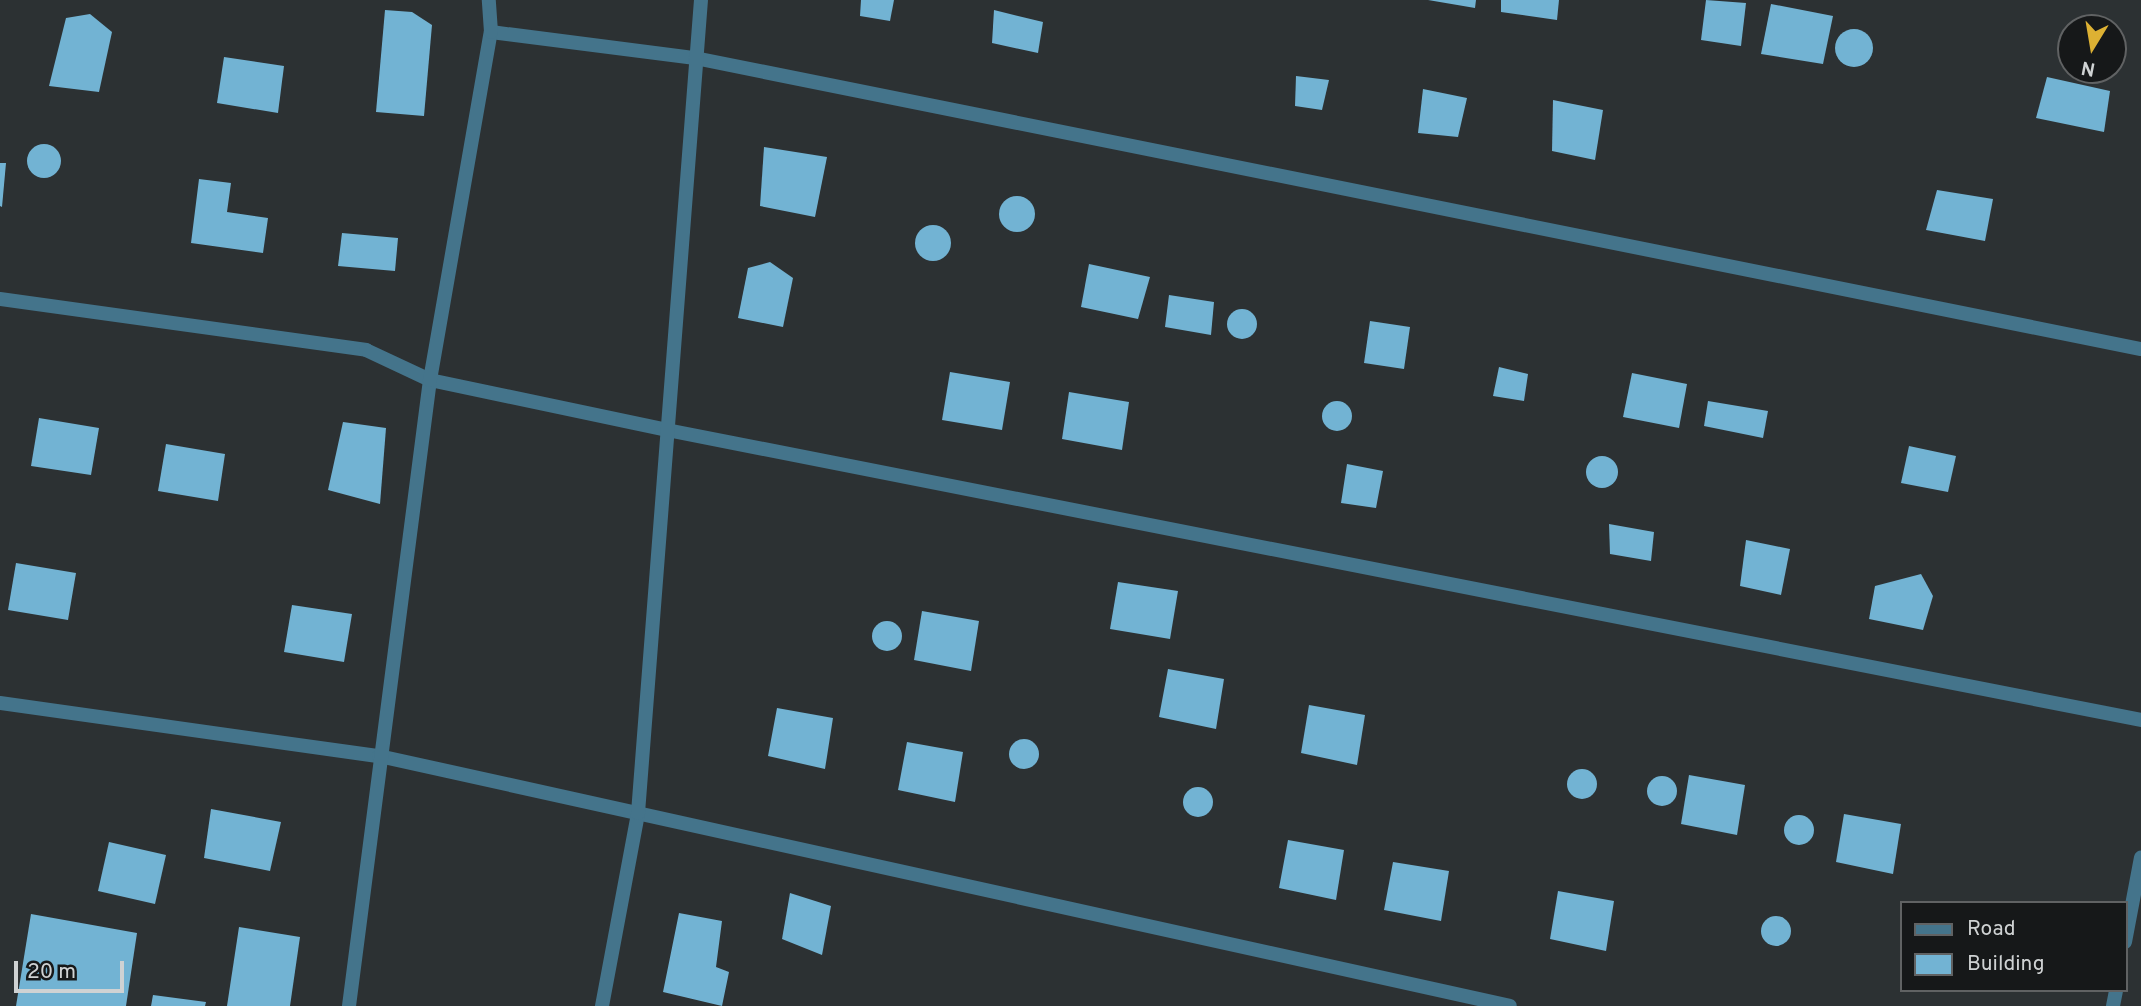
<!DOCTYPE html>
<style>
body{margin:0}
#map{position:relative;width:2141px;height:1006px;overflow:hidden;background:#2c3133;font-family:Overpass,sans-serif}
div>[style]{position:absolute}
.building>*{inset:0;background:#72b3d3}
.round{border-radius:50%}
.street>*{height:14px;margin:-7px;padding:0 7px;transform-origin:7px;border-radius:7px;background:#44748b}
span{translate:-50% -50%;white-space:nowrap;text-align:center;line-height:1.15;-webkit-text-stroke:7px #161819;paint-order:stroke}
.legend{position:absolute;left:1900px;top:901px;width:228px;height:91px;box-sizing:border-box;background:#161819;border:2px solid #606263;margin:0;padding:9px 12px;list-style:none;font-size:21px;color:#cfd2d3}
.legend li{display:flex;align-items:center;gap:14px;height:35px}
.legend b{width:35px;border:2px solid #606263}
.north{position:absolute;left:2057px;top:14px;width:70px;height:70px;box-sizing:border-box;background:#161819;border:2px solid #606263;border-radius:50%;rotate:191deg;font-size:19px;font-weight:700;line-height:28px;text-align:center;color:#cfd2d3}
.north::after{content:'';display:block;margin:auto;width:24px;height:32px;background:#ddb133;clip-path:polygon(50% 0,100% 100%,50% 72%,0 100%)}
.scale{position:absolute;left:14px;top:961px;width:110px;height:32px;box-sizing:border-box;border:4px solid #cfd2d3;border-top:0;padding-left:9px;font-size:21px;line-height:24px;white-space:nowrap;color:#cfd2d3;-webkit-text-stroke:5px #161819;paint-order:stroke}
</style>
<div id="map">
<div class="building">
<i style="clip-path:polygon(861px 0,894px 0,890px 21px,860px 16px)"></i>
<i style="clip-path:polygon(1428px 0,1476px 0,1475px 8px)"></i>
<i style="clip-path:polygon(1501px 0,1559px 0,1557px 20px,1501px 12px)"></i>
<i style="clip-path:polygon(1706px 0,1746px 3px,1741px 46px,1701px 40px)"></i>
<i style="clip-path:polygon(1771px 4px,1833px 16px,1823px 64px,1761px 54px)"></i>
<i style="clip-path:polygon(385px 10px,412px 12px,432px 25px,424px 116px,376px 112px)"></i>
<i style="clip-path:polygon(994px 10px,1043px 22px,1038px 53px,992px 43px)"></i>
<i style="clip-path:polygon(90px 14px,112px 32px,99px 92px,49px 86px,66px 18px)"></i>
<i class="round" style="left:1835px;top:29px;width:38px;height:38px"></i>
<i style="clip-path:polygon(224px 57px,284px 66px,278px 113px,217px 103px)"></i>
<i style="clip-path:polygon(1296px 76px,1329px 80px,1322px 110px,1295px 106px)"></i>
<i style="clip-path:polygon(2047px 77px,2110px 91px,2104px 132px,2036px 118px)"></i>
<i style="clip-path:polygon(1423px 89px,1467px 98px,1458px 137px,1418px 133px)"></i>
<i style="clip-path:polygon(1553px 100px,1603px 110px,1595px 160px,1552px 151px)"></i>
<i class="round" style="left:27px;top:144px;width:34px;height:34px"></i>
<i style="clip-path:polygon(764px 147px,827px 157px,815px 217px,760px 206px)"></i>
<i style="clip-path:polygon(0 163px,6px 163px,2px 207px,0 206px)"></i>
<i style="clip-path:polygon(199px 179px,231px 183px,227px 212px,268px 218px,263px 253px,191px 243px)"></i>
<i style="clip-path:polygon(1937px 190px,1993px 199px,1985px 241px,1926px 230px)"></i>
<i class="round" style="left:999px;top:196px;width:36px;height:36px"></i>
<i class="round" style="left:915px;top:225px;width:36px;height:36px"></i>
<i style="clip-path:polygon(342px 233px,398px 238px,395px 271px,338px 266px)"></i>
<i style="clip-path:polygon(770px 262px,793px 278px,783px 327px,738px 318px,748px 268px)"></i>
<i style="clip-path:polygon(1089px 264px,1150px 277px,1138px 319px,1081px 307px)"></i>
<i style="clip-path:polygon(1169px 295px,1214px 302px,1211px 335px,1165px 327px)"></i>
<i class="round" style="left:1227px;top:309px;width:30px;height:30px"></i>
<i style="clip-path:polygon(1370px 321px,1410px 327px,1404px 369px,1364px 363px)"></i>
<i style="clip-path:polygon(1499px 367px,1528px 374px,1524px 401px,1493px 396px)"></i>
<i style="clip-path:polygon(950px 372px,1010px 382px,1002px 430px,942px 420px)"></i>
<i style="clip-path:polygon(1632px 373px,1687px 384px,1679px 428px,1623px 417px)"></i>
<i style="clip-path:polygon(1069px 392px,1129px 402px,1122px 450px,1062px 439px)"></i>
<i class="round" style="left:1322px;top:401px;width:30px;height:30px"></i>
<i style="clip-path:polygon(1708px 401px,1768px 411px,1763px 438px,1704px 426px)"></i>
<i style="clip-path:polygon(39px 418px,99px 428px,91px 475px,31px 466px)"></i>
<i style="clip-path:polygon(343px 422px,386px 428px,380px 504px,328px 490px)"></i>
<i style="clip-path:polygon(166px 444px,225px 454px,218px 501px,158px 491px)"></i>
<i style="clip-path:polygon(1909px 446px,1956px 456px,1948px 492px,1901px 483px)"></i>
<i class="round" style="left:1586px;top:456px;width:32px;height:32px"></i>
<i style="clip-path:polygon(1347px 464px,1383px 471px,1376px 508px,1341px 503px)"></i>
<i style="clip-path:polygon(1609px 524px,1654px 532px,1651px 561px,1610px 554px)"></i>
<i style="clip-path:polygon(1746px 540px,1790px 549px,1781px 595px,1740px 586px)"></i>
<i style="clip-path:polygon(16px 563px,76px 573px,68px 620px,8px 610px)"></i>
<i style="clip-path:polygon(1921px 574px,1933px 596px,1923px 630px,1869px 619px,1875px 586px)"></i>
<i style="clip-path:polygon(1118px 582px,1178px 591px,1170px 639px,1110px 629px)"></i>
<i style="clip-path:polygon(292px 605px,352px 614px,344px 662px,284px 652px)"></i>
<i style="clip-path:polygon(922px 611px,979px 621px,971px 671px,914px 660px)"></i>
<i class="round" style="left:872px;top:621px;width:30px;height:30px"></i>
<i style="clip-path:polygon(1168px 669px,1224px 679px,1216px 729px,1159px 717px)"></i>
<i style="clip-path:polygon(1309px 705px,1365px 715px,1357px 765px,1301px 753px)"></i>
<i style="clip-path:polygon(777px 708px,833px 718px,825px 769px,768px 756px)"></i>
<i class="round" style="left:1009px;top:739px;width:30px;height:30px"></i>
<i style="clip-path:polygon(907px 742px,963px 752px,955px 802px,898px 790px)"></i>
<i class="round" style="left:1567px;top:769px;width:30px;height:30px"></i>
<i style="clip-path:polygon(1689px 775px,1745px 785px,1737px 835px,1681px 824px)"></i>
<i class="round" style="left:1647px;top:776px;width:30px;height:30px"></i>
<i class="round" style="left:1183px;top:787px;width:30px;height:30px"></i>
<i style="clip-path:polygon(211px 809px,281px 822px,270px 871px,204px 858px)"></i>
<i style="clip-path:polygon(1844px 814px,1901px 824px,1893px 874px,1836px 862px)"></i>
<i class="round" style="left:1784px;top:815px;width:30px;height:30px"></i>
<i style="clip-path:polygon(1288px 840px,1344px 850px,1336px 900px,1279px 888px)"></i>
<i style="clip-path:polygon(109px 842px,166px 855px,155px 904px,98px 891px)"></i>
<i style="clip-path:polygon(1393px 862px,1449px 871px,1441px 921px,1384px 910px)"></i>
<i style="clip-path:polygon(1558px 891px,1614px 901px,1606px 951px,1550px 939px)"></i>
<i style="clip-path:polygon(790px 893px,831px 906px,822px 955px,782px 939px)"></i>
<i style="clip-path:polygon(679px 913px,722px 921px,716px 967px,729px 972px,722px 1006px,663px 992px)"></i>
<i style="clip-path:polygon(31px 914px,137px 933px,126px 1006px,16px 1006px)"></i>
<i class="round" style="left:1761px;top:916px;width:30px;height:30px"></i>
<i style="clip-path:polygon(239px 927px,300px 937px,290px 1006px,227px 1006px)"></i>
<i style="clip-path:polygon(153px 995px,206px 1002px,205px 1006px,151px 1006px)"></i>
</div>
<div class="street">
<i style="left:491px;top:32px;width:206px;rotate:7.3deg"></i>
<i style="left:695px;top:58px;width:1475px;rotate:11.38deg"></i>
<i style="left:0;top:299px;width:370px;rotate:7.9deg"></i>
<i style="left:366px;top:350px;width:71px;rotate:25.1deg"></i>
<i style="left:430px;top:380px;width:242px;rotate:11.9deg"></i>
<i style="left:667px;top:430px;width:1502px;rotate:11.13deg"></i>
<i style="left:0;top:703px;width:383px;rotate:8deg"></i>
<i style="left:379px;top:756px;width:1158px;rotate:12.46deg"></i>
<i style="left:2125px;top:942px;width:86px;rotate:-79.3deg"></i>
<i style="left:349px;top:1006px;width:631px;rotate:-82.63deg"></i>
<i style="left:430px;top:380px;width:353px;rotate:-80.1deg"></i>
<i style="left:491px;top:32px;width:32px;rotate:-94deg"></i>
<i style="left:602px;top:1006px;width:196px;rotate:-79.4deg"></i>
<i style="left:638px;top:813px;width:815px;rotate:-85.57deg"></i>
<i style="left:2113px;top:1006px;width:16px;rotate:-79deg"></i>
</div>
<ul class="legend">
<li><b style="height:9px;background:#44748b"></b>Road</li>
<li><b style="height:19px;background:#72b3d3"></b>Building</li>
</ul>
<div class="north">N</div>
<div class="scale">20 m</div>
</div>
